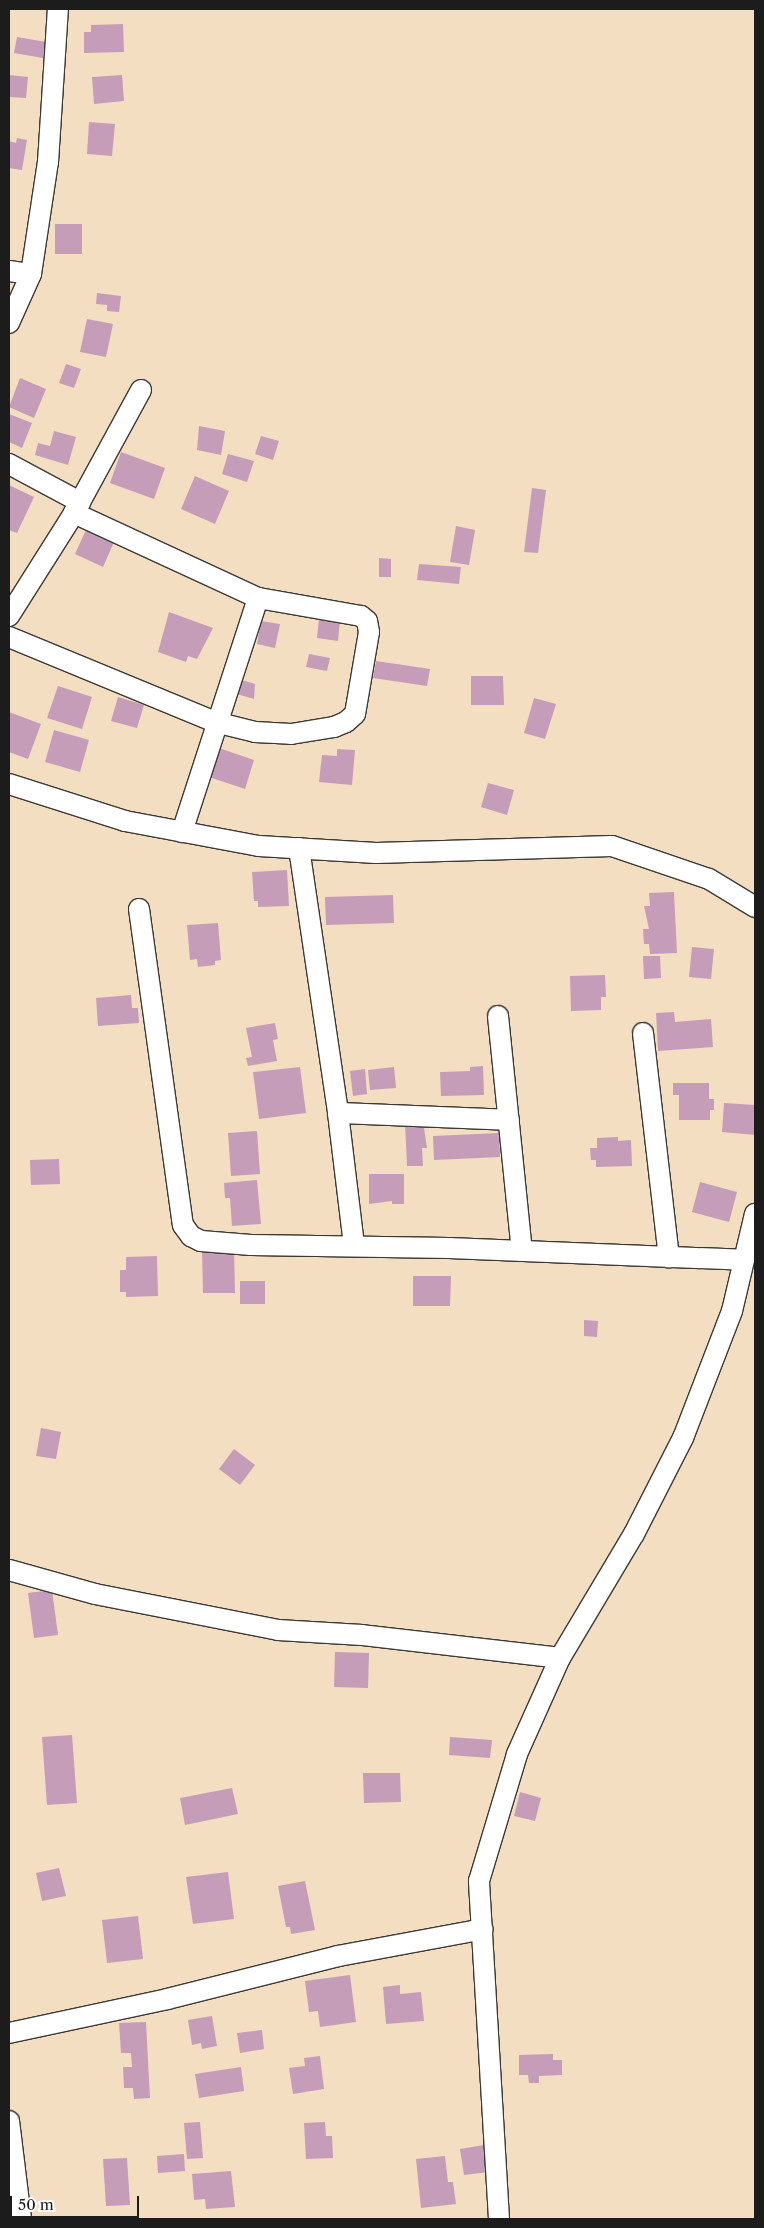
<!DOCTYPE html>
<style>
body{margin:0}
#map{position:relative;width:764px;height:2228px;overflow:hidden;background:#f3dec2;font-family:"Libre Caslon Text",serif}
div>[style]{position:absolute}
.building>*{inset:0;background:#c59db9}
.roads{filter:drop-shadow(1px 0 #3c3935) drop-shadow(-1px 0 #3c3935) drop-shadow(0 1px #3c3935) drop-shadow(0 -1px #3c3935)}
.street>*{height:20px;margin:-10px;padding:0 10px;transform-origin:10px;border-radius:10px;background:#fff}
span{translate:-50% -50%;white-space:nowrap;text-align:center;line-height:1.15;-webkit-text-stroke:5px #fff;paint-order:stroke}
.frame{position:absolute;inset:0;border:10px solid #1c1c1c;pointer-events:none}
.scale{position:absolute;left:10px;top:2196px;width:129px;height:22px;box-sizing:border-box;border:2px solid #1c1c1c;border-top:0;padding-left:6px;font-size:15px;line-height:18px;white-space:nowrap;color:#1c1c1c;-webkit-text-stroke:4px #fff;paint-order:stroke}
</style>
<div id="map">
<div class="building">
<i style="clip-path:polygon(123px 24px,124px 52px,84px 53px,84px 32px,91px 32px,91px 25px)"></i>
<i style="clip-path:polygon(17px 37px,46px 42px,43px 58px,14px 53px)"></i>
<i style="clip-path:polygon(9px 75px,28px 77px,26px 98px,9px 97px)"></i>
<i style="clip-path:polygon(122px 75px,124px 101px,94px 104px,92px 77px)"></i>
<i style="clip-path:polygon(89px 122px,115px 124px,112px 156px,87px 154px)"></i>
<i style="clip-path:polygon(17px 138px,27px 140px,22px 170px,9px 168px,9px 141px,16px 143px)"></i>
<i style="clip-path:polygon(55px 224px,82px 224px,82px 254px,55px 254px)"></i>
<i style="clip-path:polygon(97px 293px,121px 296px,119px 312px,107px 311px,107px 305px,96px 304px)"></i>
<i style="clip-path:polygon(87px 319px,113px 324px,106px 357px,80px 352px)"></i>
<i style="clip-path:polygon(66px 364px,81px 369px,74px 388px,59px 383px)"></i>
<i style="clip-path:polygon(20px 378px,46px 389px,34px 418px,9px 407px)"></i>
<i style="clip-path:polygon(9px 414px,32px 423px,22px 448px,9px 442px)"></i>
<i style="clip-path:polygon(199px 426px,225px 431px,221px 455px,197px 450px)"></i>
<i style="clip-path:polygon(54px 431px,76px 437px,68px 465px,35px 455px,38px 443px,50px 446px)"></i>
<i style="clip-path:polygon(261px 436px,279px 441px,273px 460px,255px 454px)"></i>
<i style="clip-path:polygon(121px 452px,165px 468px,154px 499px,110px 483px)"></i>
<i style="clip-path:polygon(228px 454px,254px 461px,247px 482px,222px 474px)"></i>
<i style="clip-path:polygon(195px 476px,229px 491px,215px 524px,181px 509px)"></i>
<i style="clip-path:polygon(9px 485px,34px 497px,17px 533px,9px 530px)"></i>
<i style="clip-path:polygon(532px 488px,546px 490px,538px 553px,524px 552px)"></i>
<i style="clip-path:polygon(456px 526px,475px 530px,469px 565px,450px 562px)"></i>
<i style="clip-path:polygon(86px 530px,114px 542px,103px 567px,75px 554px)"></i>
<i style="clip-path:polygon(379px 558px,391px 559px,391px 577px,379px 577px)"></i>
<i style="clip-path:polygon(419px 564px,461px 567px,459px 584px,417px 580px)"></i>
<i style="clip-path:polygon(169px 612px,213px 628px,197px 659px,188px 656px,186px 662px,158px 652px)"></i>
<i style="clip-path:polygon(319px 618px,340px 620px,338px 641px,317px 638px)"></i>
<i style="clip-path:polygon(261px 621px,280px 624px,275px 648px,257px 644px)"></i>
<i style="clip-path:polygon(309px 654px,330px 658px,327px 671px,306px 667px)"></i>
<i style="clip-path:polygon(376px 661px,430px 669px,427px 686px,373px 678px)"></i>
<i style="clip-path:polygon(471px 676px,503px 676px,504px 705px,471px 705px)"></i>
<i style="clip-path:polygon(242px 680px,255px 684px,254px 699px,237px 694px)"></i>
<i style="clip-path:polygon(58px 686px,92px 697px,82px 729px,47px 718px)"></i>
<i style="clip-path:polygon(118px 697px,144px 705px,137px 728px,111px 721px)"></i>
<i style="clip-path:polygon(534px 698px,556px 704px,545px 739px,524px 733px)"></i>
<i style="clip-path:polygon(9px 712px,41px 724px,28px 759px,9px 752px)"></i>
<i style="clip-path:polygon(54px 730px,89px 740px,80px 772px,45px 762px)"></i>
<i style="clip-path:polygon(219px 748px,254px 760px,245px 789px,209px 777px)"></i>
<i style="clip-path:polygon(337px 749px,355px 750px,352px 785px,319px 782px,322px 755px,337px 756px)"></i>
<i style="clip-path:polygon(488px 783px,514px 790px,507px 815px,481px 807px)"></i>
<i style="clip-path:polygon(287px 870px,289px 906px,258px 907px,258px 901px,254px 901px,252px 872px)"></i>
<i style="clip-path:polygon(674px 892px,677px 953px,650px 954px,649px 944px,644px 944px,643px 929px,649px 929px,644px 906px,650px 906px,649px 893px)"></i>
<i style="clip-path:polygon(393px 895px,394px 923px,326px 925px,325px 897px)"></i>
<i style="clip-path:polygon(218px 923px,221px 960px,215px 961px,215px 965px,198px 967px,197px 959px,190px 960px,187px 925px)"></i>
<i style="clip-path:polygon(692px 947px,714px 949px,711px 979px,689px 977px)"></i>
<i style="clip-path:polygon(643px 956px,660px 956px,661px 978px,644px 979px)"></i>
<i style="clip-path:polygon(605px 975px,606px 997px,601px 997px,601px 1010px,571px 1011px,570px 976px)"></i>
<i style="clip-path:polygon(131px 995px,132px 1008px,138px 1008px,139px 1023px,98px 1026px,96px 998px)"></i>
<i style="clip-path:polygon(674px 1012px,675px 1022px,711px 1019px,713px 1047px,658px 1051px,656px 1013px)"></i>
<i style="clip-path:polygon(275px 1023px,278px 1039px,273px 1040px,277px 1061px,248px 1066px,246px 1058px,252px 1057px,246px 1028px)"></i>
<i style="clip-path:polygon(483px 1066px,484px 1095px,441px 1096px,440px 1072px,470px 1071px,470px 1067px)"></i>
<i style="clip-path:polygon(300px 1067px,306px 1113px,259px 1119px,253px 1072px)"></i>
<i style="clip-path:polygon(394px 1067px,396px 1088px,370px 1090px,368px 1070px)"></i>
<i style="clip-path:polygon(365px 1069px,367px 1094px,353px 1096px,350px 1071px)"></i>
<i style="clip-path:polygon(673px 1083px,709px 1083px,709px 1099px,714px 1099px,714px 1110px,710px 1110px,710px 1120px,679px 1120px,679px 1095px,673px 1095px)"></i>
<i style="clip-path:polygon(724px 1103px,755px 1105px,755px 1135px,722px 1132px)"></i>
<i style="clip-path:polygon(423px 1121px,427px 1148px,422px 1148px,423px 1166px,407px 1166px,405px 1122px)"></i>
<i style="clip-path:polygon(257px 1131px,260px 1174px,231px 1176px,228px 1133px)"></i>
<i style="clip-path:polygon(499px 1133px,500px 1157px,434px 1160px,433px 1136px)"></i>
<i style="clip-path:polygon(618px 1137px,618px 1141px,631px 1140px,632px 1166px,596px 1167px,596px 1160px,591px 1160px,590px 1148px,597px 1148px,597px 1138px)"></i>
<i style="clip-path:polygon(59px 1159px,60px 1184px,31px 1185px,30px 1160px)"></i>
<i style="clip-path:polygon(369px 1174px,404px 1174px,404px 1204px,392px 1204px,392px 1201px,369px 1204px)"></i>
<i style="clip-path:polygon(257px 1180px,261px 1224px,232px 1226px,230px 1198px,225px 1198px,224px 1183px)"></i>
<i style="clip-path:polygon(700px 1182px,737px 1192px,729px 1222px,692px 1212px)"></i>
<i style="clip-path:polygon(234px 1247px,235px 1293px,203px 1293px,202px 1248px)"></i>
<i style="clip-path:polygon(157px 1256px,158px 1296px,126px 1297px,126px 1292px,120px 1292px,120px 1270px,126px 1270px,126px 1257px)"></i>
<i style="clip-path:polygon(413px 1276px,451px 1276px,450px 1306px,413px 1306px)"></i>
<i style="clip-path:polygon(240px 1281px,265px 1281px,265px 1304px,240px 1304px)"></i>
<i style="clip-path:polygon(584px 1320px,598px 1321px,597px 1337px,584px 1336px)"></i>
<i style="clip-path:polygon(41px 1428px,61px 1432px,56px 1459px,36px 1456px)"></i>
<i style="clip-path:polygon(234px 1449px,255px 1465px,240px 1485px,219px 1469px)"></i>
<i style="clip-path:polygon(52px 1590px,58px 1635px,34px 1638px,28px 1593px)"></i>
<i style="clip-path:polygon(335px 1652px,369px 1653px,368px 1688px,334px 1687px)"></i>
<i style="clip-path:polygon(72px 1735px,77px 1803px,47px 1805px,42px 1737px)"></i>
<i style="clip-path:polygon(450px 1737px,492px 1740px,490px 1758px,449px 1755px)"></i>
<i style="clip-path:polygon(363px 1773px,400px 1773px,401px 1802px,364px 1803px)"></i>
<i style="clip-path:polygon(232px 1788px,238px 1814px,185px 1825px,180px 1798px)"></i>
<i style="clip-path:polygon(520px 1792px,541px 1798px,535px 1821px,514px 1816px)"></i>
<i style="clip-path:polygon(59px 1868px,66px 1896px,42px 1901px,36px 1873px)"></i>
<i style="clip-path:polygon(228px 1872px,234px 1919px,193px 1924px,186px 1877px)"></i>
<i style="clip-path:polygon(305px 1881px,315px 1930px,291px 1934px,290px 1927px,286px 1927px,278px 1886px)"></i>
<i style="clip-path:polygon(138px 1916px,143px 1959px,107px 1963px,102px 1920px)"></i>
<i style="clip-path:polygon(350px 1975px,356px 2022px,320px 2027px,318px 2011px,309px 2012px,305px 1981px)"></i>
<i style="clip-path:polygon(400px 1985px,400px 1994px,421px 1992px,424px 2021px,386px 2024px,383px 1987px)"></i>
<i style="clip-path:polygon(212px 2016px,217px 2046px,202px 2049px,201px 2043px,192px 2045px,188px 2020px)"></i>
<i style="clip-path:polygon(146px 2022px,150px 2098px,134px 2099px,133px 2088px,124px 2088px,123px 2067px,132px 2067px,131px 2053px,121px 2053px,119px 2023px)"></i>
<i style="clip-path:polygon(262px 2030px,264px 2049px,240px 2053px,237px 2033px)"></i>
<i style="clip-path:polygon(553px 2054px,553px 2060px,562px 2060px,562px 2075px,539px 2076px,539px 2083px,529px 2083px,528px 2075px,519px 2075px,519px 2055px)"></i>
<i style="clip-path:polygon(320px 2056px,324px 2089px,293px 2094px,289px 2068px,305px 2066px,304px 2058px)"></i>
<i style="clip-path:polygon(241px 2067px,244px 2091px,199px 2098px,195px 2074px)"></i>
<i style="clip-path:polygon(200px 2122px,203px 2158px,187px 2159px,184px 2123px)"></i>
<i style="clip-path:polygon(325px 2122px,326px 2136px,332px 2136px,333px 2158px,306px 2159px,304px 2123px)"></i>
<i style="clip-path:polygon(484px 2145px,488px 2172px,464px 2175px,460px 2149px)"></i>
<i style="clip-path:polygon(184px 2154px,185px 2171px,158px 2173px,157px 2156px)"></i>
<i style="clip-path:polygon(445px 2156px,448px 2182px,453px 2182px,456px 2204px,421px 2208px,416px 2159px)"></i>
<i style="clip-path:polygon(127px 2158px,130px 2205px,106px 2206px,103px 2159px)"></i>
<i style="clip-path:polygon(231px 2171px,235px 2207px,206px 2209px,205px 2199px,194px 2200px,192px 2174px)"></i>
</div>
<div class="roads">
<div class="street">
<i style="left:9px;top:271px;width:22px;rotate:8deg"></i>
<i style="left:9px;top:323px;width:54px;rotate:-65.8deg"></i>
<i style="left:31px;top:274px;width:113px;rotate:-81.4deg"></i>
<i style="left:48px;top:162px;width:153px;rotate:-86.3deg"></i>
<i style="left:9px;top:464px;width:81px;rotate:28.2deg"></i>
<i style="left:9px;top:616px;width:122px;rotate:-57.7deg"></i>
<i style="left:74px;top:513px;width:140px;rotate:-61.4deg"></i>
<i style="left:9px;top:637px;width:223px;rotate:22.4deg"></i>
<i style="left:215px;top:722px;width:41px;rotate:14deg"></i>
<i style="left:255px;top:732px;width:36px;rotate:3deg"></i>
<i style="left:291px;top:734px;width:44px;rotate:-9.2deg"></i>
<i style="left:334px;top:727px;width:13px;rotate:-23deg"></i>
<i style="left:346px;top:722px;width:12px;rotate:-42deg"></i>
<i style="left:355px;top:714px;width:83px;rotate:-80.3deg"></i>
<i style="left:369px;top:632px;width:11px;rotate:-100deg"></i>
<i style="left:367px;top:621px;width:8px;rotate:-140deg"></i>
<i style="left:361px;top:616px;width:105px;rotate:-170.1deg"></i>
<i style="left:258px;top:598px;width:203px;rotate:-155.2deg"></i>
<i style="left:9px;top:784px;width:122px;rotate:17.7deg"></i>
<i style="left:125px;top:821px;width:136px;rotate:10.6deg"></i>
<i style="left:259px;top:846px;width:117px;rotate:3.4deg"></i>
<i style="left:376px;top:853px;width:236px;rotate:-1.7deg"></i>
<i style="left:612px;top:846px;width:102px;rotate:18.8deg"></i>
<i style="left:709px;top:879px;width:54px;rotate:31.3deg"></i>
<i style="left:182px;top:832px;width:246px;rotate:-72deg"></i>
<i style="left:299px;top:848px;width:268px;rotate:81.6deg"></i>
<i style="left:338px;top:1113px;width:134px;rotate:83.1deg"></i>
<i style="left:139px;top:909px;width:319px;rotate:82.1deg"></i>
<i style="left:183px;top:1225px;width:14px;rotate:54deg"></i>
<i style="left:191px;top:1236px;width:11px;rotate:27deg"></i>
<i style="left:201px;top:1241px;width:50px;rotate:4.6deg"></i>
<i style="left:251px;top:1245px;width:198px;rotate:0.9deg"></i>
<i style="left:449px;top:1248px;width:295px;rotate:2.3deg"></i>
<i style="left:498px;top:1016px;width:236px;rotate:84.2deg"></i>
<i style="left:643px;top:1033px;width:226px;rotate:83.4deg"></i>
<i style="left:338px;top:1113px;width:171px;rotate:2.3deg"></i>
<i style="left:9px;top:1570px;width:89px;rotate:15.6deg"></i>
<i style="left:95px;top:1594px;width:187px;rotate:11.1deg"></i>
<i style="left:278px;top:1630px;width:84px;rotate:3.4deg"></i>
<i style="left:362px;top:1635px;width:199px;rotate:6.6deg"></i>
<i style="left:9px;top:2033px;width:162px;rotate:-12.1deg"></i>
<i style="left:167px;top:1999px;width:176px;rotate:-14.1deg"></i>
<i style="left:338px;top:1956px;width:147px;rotate:-10.5deg"></i>
<i style="left:9px;top:2121px;width:99px;rotate:83deg"></i>
<i style="left:499px;top:2219px;width:339px;rotate:-93.4deg"></i>
<i style="left:479px;top:1881px;width:133px;rotate:-73.3deg"></i>
<i style="left:517px;top:1754px;width:105px;rotate:-65.9deg"></i>
<i style="left:560px;top:1658px;width:144px;rotate:-59.2deg"></i>
<i style="left:634px;top:1534px;width:108px;rotate:-63deg"></i>
<i style="left:683px;top:1438px;width:136px;rotate:-68.9deg"></i>
<i style="left:732px;top:1311px;width:100px;rotate:-76.7deg"></i>
</div>
</div>
<div class="frame"></div>
<div class="scale">50 m</div>
</div>
